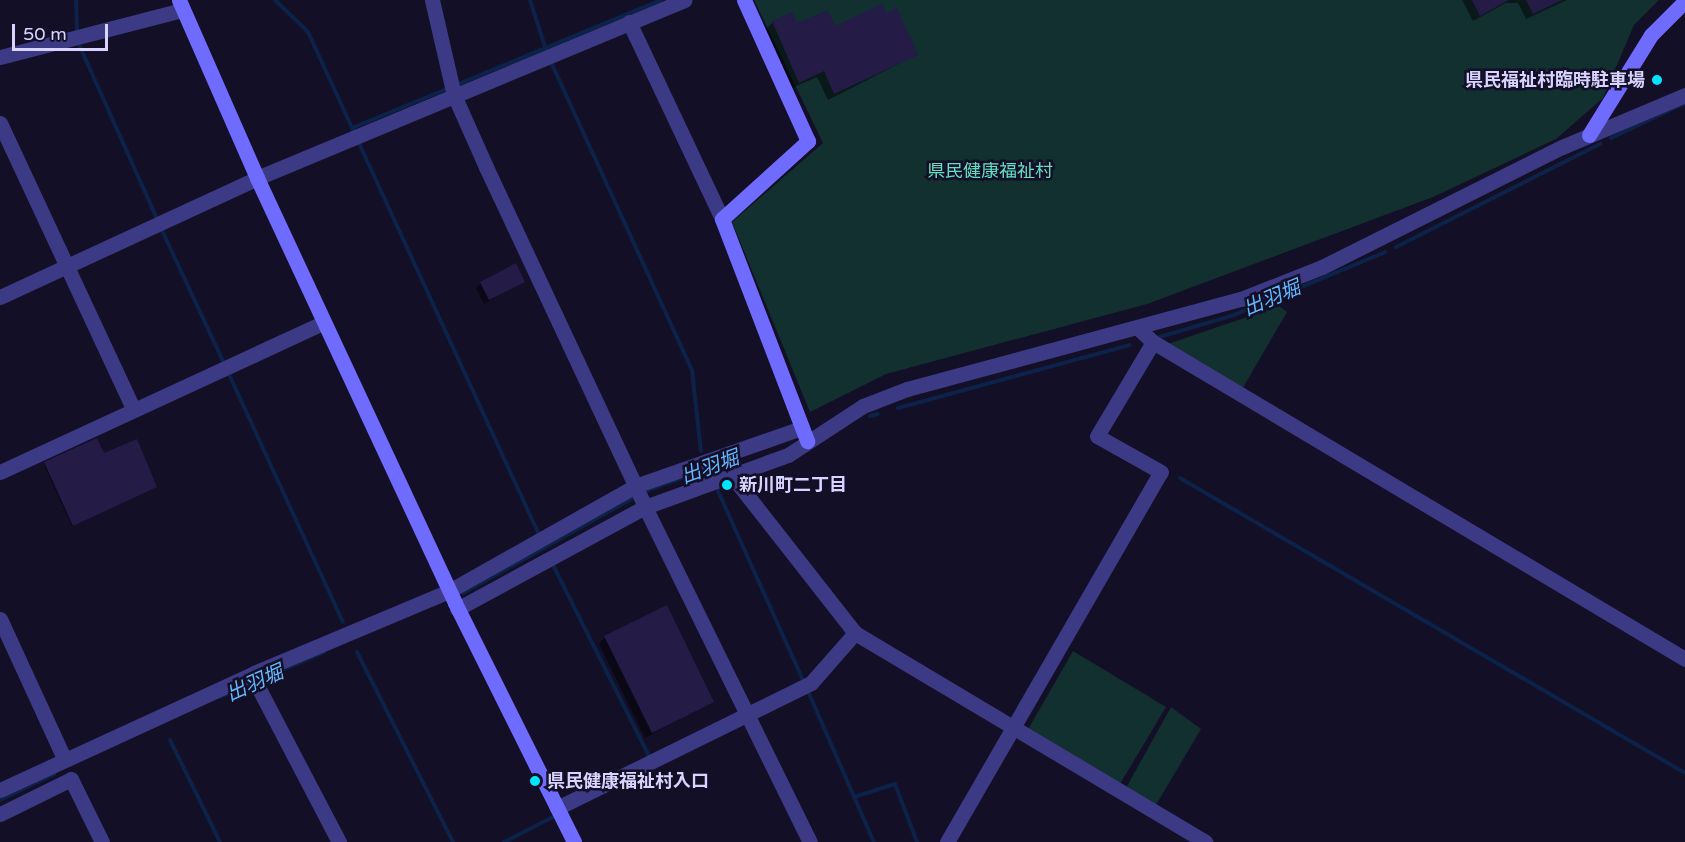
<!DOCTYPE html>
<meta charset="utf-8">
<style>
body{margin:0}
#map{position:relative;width:1685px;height:842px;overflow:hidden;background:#130f26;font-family:"Varela Round","Noto Sans JP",sans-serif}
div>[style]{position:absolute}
.green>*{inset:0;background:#12302f}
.shadow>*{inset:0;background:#0007}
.stream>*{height:4px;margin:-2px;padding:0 2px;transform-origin:2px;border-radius:2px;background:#0c2248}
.building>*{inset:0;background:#241b47}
.street>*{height:15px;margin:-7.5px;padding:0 7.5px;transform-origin:7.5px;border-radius:7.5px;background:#3d3a85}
.secondary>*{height:15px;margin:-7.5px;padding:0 7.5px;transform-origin:7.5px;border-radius:7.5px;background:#6f6bff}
.dots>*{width:16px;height:16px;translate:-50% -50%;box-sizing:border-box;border:3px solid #130f26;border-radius:50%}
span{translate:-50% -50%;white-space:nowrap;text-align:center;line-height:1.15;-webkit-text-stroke:5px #130f26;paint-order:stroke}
.poi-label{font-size:18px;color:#d9d4ff;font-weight:700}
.right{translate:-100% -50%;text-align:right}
.left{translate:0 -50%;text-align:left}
.park-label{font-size:18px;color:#5fe0c0}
.water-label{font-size:20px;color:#62b6ff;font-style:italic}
.scale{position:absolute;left:12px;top:24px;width:96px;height:27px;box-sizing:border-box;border:3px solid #d9d4ff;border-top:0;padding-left:8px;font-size:18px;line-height:21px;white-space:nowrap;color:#d9d4ff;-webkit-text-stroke:4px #130f26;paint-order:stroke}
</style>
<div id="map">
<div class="green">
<i style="clip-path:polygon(754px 0,1659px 0,1634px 25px,1603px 98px,1556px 139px,1433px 197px,1147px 304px,886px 374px,810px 412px,732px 222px,823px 143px)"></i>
<i style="clip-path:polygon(1279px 306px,1287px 312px,1241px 391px,1165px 345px)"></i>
<i style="clip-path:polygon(1073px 651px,1166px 707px,1120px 784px,1027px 731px)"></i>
<i style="clip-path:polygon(1171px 707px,1201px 729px,1156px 805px,1126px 788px)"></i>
</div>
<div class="shadow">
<i style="clip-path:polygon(1462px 0,1567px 0,1526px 19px,1518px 3px,1506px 3px,1473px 21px)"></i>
<i style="clip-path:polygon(773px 22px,834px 28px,916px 55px,828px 100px,817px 77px,792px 88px,766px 29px)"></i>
<i style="clip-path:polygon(523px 281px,484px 304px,476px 288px,481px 283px)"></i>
<i style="clip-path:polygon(104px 455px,155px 487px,72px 526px,44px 465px)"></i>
<i style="clip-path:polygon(605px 637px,712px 701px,645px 738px,599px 644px)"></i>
</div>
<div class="stream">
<i style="left:76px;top:0;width:32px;rotate:88deg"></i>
<i style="left:275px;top:0;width:46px;rotate:44.1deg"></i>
<i style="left:308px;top:32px;width:112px;rotate:65.3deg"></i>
<i style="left:530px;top:0;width:56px;rotate:72.2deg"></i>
<i style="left:77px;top:40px;width:196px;rotate:65.9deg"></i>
<i style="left:550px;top:60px;width:341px;rotate:65.4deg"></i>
<i style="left:692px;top:370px;width:81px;rotate:83.7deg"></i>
<i style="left:456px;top:85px;width:222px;rotate:-22.5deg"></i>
<i style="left:352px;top:128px;width:105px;rotate:-22.4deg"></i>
<i style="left:1611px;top:138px;width:82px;rotate:-25.3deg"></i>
<i style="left:358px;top:141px;width:434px;rotate:65.3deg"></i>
<i style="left:160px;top:226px;width:151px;rotate:65deg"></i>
<i style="left:1396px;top:247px;width:229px;rotate:-26.8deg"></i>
<i style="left:1156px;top:338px;width:81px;rotate:-16.4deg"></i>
<i style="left:1234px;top:315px;width:164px;rotate:-22.6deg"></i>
<i style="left:227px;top:370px;width:277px;rotate:65.3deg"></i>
<i style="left:898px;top:408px;width:240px;rotate:-15.2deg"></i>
<i style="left:870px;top:416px;width:8px;rotate:-14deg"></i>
<i style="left:1180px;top:478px;width:585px;rotate:30.29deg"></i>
<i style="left:645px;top:491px;width:84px;rotate:-19.5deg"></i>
<i style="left:718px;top:491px;width:209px;rotate:65.8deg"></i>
<i style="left:551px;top:561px;width:220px;rotate:63.3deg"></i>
<i style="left:463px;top:593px;width:195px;rotate:-29.2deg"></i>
<i style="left:357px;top:652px;width:213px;rotate:63.2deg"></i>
<i style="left:807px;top:689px;width:167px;rotate:66.4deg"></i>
<i style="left:220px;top:697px;width:113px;rotate:-23.4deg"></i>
<i style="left:170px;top:740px;width:114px;rotate:63.9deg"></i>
<i style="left:854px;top:797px;width:43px;rotate:-17.6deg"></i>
<i style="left:895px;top:784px;width:62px;rotate:69.2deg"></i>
<i style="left:0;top:800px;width:60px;rotate:-25.7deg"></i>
<i style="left:504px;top:842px;width:59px;rotate:-27deg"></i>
</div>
<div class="building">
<i style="clip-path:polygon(1472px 0,1509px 0,1480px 16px)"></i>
<i style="clip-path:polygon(1526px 0,1562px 0,1533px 14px)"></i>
<i style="clip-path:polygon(882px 4px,886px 13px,897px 8px,918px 55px,834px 94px,824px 71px,799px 83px,772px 21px,792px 12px,797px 23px,828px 10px,835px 26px)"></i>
<i style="clip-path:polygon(516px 263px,525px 282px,489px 300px,480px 282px)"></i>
<i style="clip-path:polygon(97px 438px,104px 453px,137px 439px,157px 487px,73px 526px,44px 462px)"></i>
<i style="clip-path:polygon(667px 605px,714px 702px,652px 733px,604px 636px)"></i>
</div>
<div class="street">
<i style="left:432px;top:0;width:98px;rotate:77deg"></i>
<i style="left:454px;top:95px;width:79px;rotate:66deg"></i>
<i style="left:486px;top:167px;width:375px;rotate:64.9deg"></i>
<i style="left:645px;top:507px;width:373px;rotate:63.8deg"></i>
<i style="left:629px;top:22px;width:218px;rotate:64.7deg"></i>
<i style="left:0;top:57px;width:188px;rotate:-14.5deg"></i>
<i style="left:0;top:123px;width:315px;rotate:65deg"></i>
<i style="left:0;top:297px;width:283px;rotate:-24.8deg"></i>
<i style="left:257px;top:178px;width:463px;rotate:-22.6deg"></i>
<i style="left:1139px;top:329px;width:19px;rotate:43deg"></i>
<i style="left:1153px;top:342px;width:619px;rotate:30.79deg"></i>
<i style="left:0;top:472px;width:357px;rotate:-24.8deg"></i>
<i style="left:732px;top:476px;width:199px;rotate:51.9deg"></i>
<i style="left:855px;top:633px;width:408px;rotate:30.8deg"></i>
<i style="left:457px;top:609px;width:214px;rotate:-28.5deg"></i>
<i style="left:645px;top:507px;width:152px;rotate:-20deg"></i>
<i style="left:788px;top:455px;width:90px;rotate:-33.2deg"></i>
<i style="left:863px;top:406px;width:47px;rotate:-21.1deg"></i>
<i style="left:907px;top:389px;width:346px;rotate:-15.1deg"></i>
<i style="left:1241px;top:299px;width:87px;rotate:-21.6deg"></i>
<i style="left:1322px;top:267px;width:268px;rotate:-26.6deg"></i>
<i style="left:1562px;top:147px;width:134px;rotate:-22.9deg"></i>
<i style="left:0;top:619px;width:153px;rotate:65.3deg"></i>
<i style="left:258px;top:687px;width:175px;rotate:62.4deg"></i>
<i style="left:0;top:790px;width:280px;rotate:-24.7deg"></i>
<i style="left:254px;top:673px;width:212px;rotate:-22.8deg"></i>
<i style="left:449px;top:591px;width:214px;rotate:-29.4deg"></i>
<i style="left:635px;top:486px;width:177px;rotate:-19.2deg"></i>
<i style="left:557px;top:808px;width:283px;rotate:-26.2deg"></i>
<i style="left:811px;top:683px;width:67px;rotate:-48.7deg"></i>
<i style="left:0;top:814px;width:79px;rotate:-26.2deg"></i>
<i style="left:71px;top:779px;width:70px;rotate:63.8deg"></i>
<i style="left:947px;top:842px;width:427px;rotate:-60deg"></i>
<i style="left:1161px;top:472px;width:73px;rotate:-150.6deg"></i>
<i style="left:1097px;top:436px;width:109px;rotate:-59.2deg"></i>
</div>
<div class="secondary">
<i style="left:179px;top:0;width:194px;rotate:66.3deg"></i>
<i style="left:257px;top:178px;width:469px;rotate:65deg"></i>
<i style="left:455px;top:603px;width:267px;rotate:63.5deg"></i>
<i style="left:744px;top:0;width:155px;rotate:65.6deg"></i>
<i style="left:808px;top:141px;width:116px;rotate:137.8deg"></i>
<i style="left:722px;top:219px;width:238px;rotate:69deg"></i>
<i style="left:1589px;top:135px;width:118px;rotate:-58.2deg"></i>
<i style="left:1651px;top:35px;width:48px;rotate:-45deg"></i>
</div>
<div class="dots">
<i style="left:1657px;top:80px;background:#00e5ff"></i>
<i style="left:727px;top:485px;background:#00e5ff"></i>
<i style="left:535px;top:781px;background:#00e5ff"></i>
</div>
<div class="poi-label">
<span class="right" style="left:1645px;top:80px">県民福祉村臨時駐車場</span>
<span class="left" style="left:739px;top:485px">新川町二丁目</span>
<span class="left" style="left:547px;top:781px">県民健康福祉村入口</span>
</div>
<div class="park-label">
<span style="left:990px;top:171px">県民健康福祉村</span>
</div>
<div class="water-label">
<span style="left:1272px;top:299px;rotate:-23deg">出羽堀</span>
<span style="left:710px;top:468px;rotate:-20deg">出羽堀</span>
<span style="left:255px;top:684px;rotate:-24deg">出羽堀</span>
</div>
<div class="scale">50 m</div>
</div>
